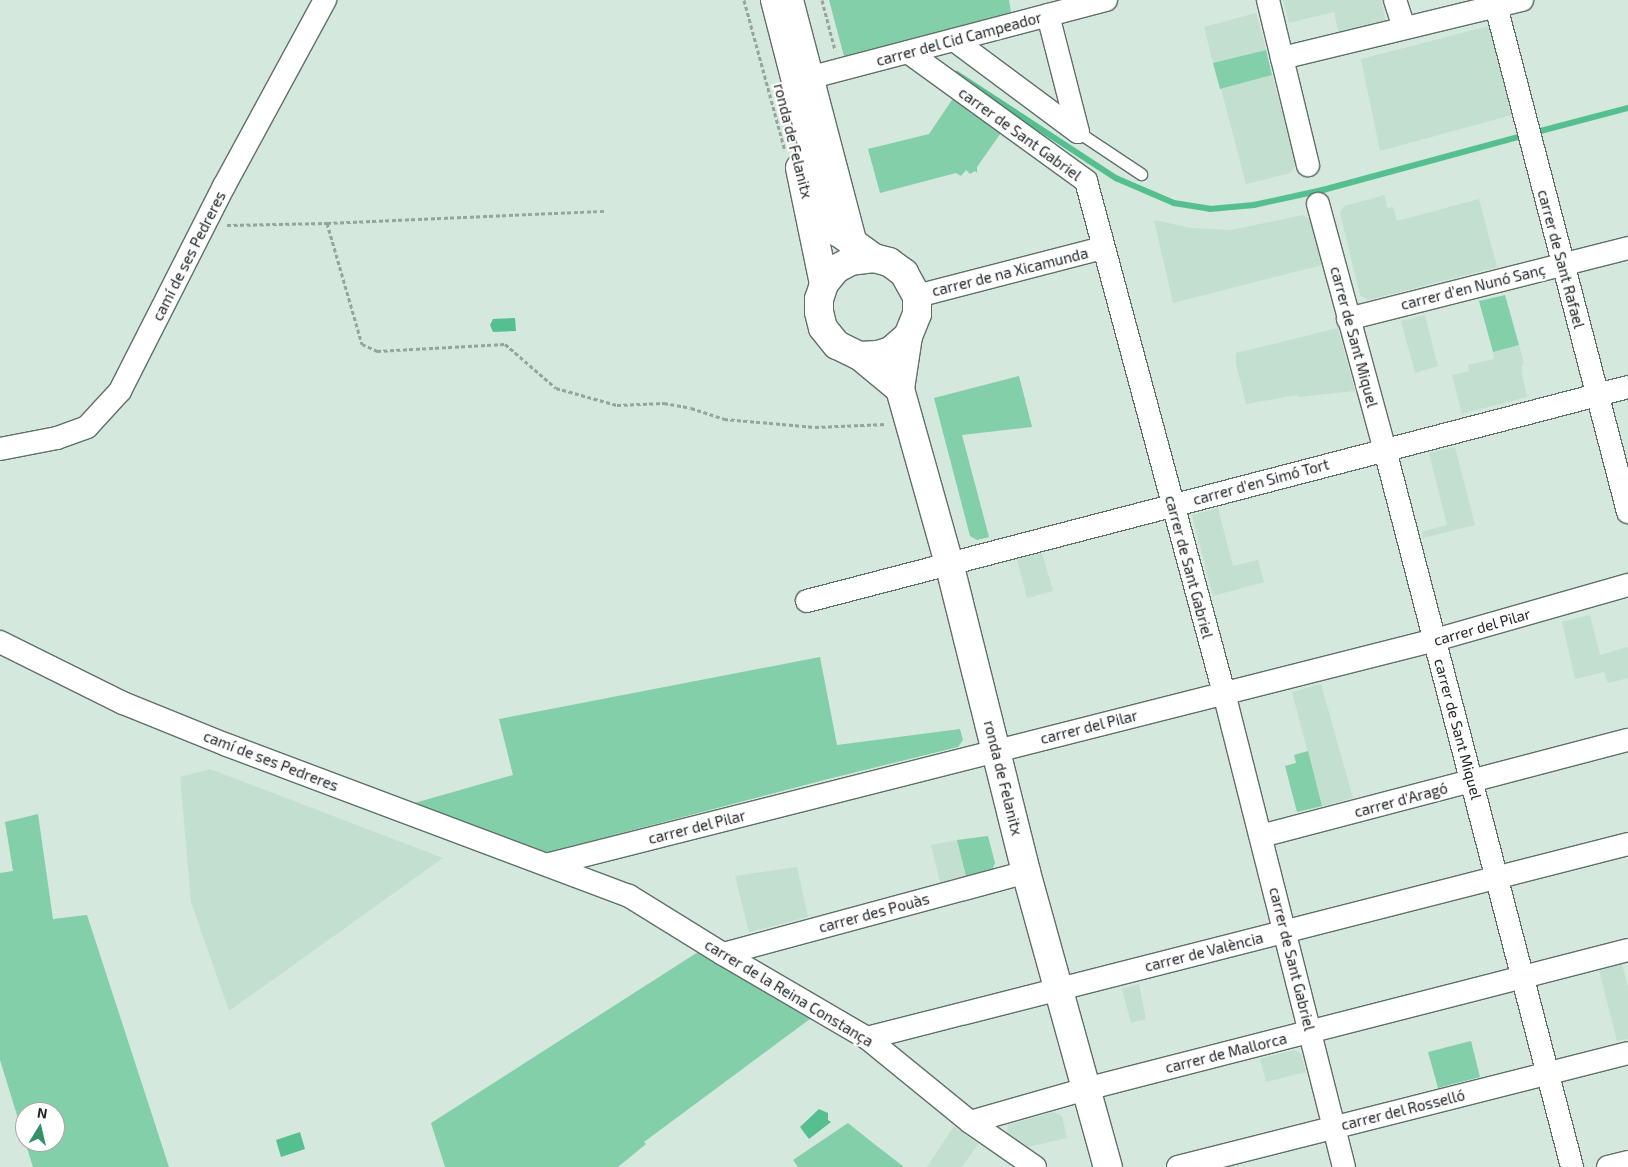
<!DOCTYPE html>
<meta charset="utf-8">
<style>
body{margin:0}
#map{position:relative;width:1628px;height:1167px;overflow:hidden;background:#d4e8dd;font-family:"Exo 2",sans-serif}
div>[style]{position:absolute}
.built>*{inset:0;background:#c3dfd0}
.green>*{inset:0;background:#82cfa9}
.water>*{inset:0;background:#55bf90}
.stream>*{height:5.5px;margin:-2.75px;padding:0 2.75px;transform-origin:2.75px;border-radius:2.75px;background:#55bf90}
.path>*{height:3px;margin-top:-1.5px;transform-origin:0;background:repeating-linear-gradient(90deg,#95a59c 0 4px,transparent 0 6.5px)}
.roads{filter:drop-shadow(1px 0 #5f7167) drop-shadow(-1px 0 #5f7167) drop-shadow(0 1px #5f7167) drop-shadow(0 -1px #5f7167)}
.service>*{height:11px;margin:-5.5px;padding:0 5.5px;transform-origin:5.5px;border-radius:5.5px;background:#fff}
.minor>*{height:22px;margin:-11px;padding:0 11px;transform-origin:11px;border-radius:11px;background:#fff}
.secondary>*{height:28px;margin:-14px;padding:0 14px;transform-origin:14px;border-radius:14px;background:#fff}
span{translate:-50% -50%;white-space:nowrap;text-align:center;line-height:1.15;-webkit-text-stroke:4.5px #fff;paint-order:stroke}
.street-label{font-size:15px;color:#212824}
.north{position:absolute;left:15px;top:1102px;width:50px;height:50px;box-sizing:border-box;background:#fff;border:1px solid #a6a9a7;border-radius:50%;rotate:9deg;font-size:14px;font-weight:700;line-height:20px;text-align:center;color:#212824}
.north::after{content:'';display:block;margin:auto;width:18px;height:22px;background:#339169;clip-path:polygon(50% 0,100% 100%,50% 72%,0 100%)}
</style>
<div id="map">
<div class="built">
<i style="clip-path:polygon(1283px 0,1381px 0,1386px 21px,1339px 34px,1334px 12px,1289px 23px)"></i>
<i style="clip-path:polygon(1256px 13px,1266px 50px,1213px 63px,1204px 27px)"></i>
<i style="clip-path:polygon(1489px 26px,1512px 115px,1380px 151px,1361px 59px)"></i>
<i style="clip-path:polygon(1272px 75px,1296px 165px,1290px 173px,1246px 184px,1221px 89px)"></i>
<i style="clip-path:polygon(1385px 195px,1387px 208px,1393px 207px,1397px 221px,1479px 199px,1497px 267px,1368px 300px,1360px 295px,1340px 213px,1344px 206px)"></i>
<i style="clip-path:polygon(1303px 215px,1311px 220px,1322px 265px,1173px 303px,1154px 220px,1191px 228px,1231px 230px)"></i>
<i style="clip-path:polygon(1425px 315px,1438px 366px,1415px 373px,1401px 321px)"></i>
<i style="clip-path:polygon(1338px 328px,1355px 391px,1298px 397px,1297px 395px,1246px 404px,1236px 364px,1236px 353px)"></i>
<i style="clip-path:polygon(1519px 345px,1524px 364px,1522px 365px,1522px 374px,1527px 397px,1462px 414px,1452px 375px,1469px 371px,1468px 365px,1494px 359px,1493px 352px)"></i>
<i style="clip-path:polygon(1455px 447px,1475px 525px,1423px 538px,1422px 532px,1447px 525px,1429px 453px)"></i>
<i style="clip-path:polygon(1218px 508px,1233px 566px,1258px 560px,1264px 582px,1213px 596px,1192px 515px)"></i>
<i style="clip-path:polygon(1042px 553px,1053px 591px,1027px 598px,1017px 559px)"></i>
<i style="clip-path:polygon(1590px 615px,1600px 655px,1628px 647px,1628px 678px,1608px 683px,1604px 672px,1575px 679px,1562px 622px)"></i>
<i style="clip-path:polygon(1321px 684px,1353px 798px,1322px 806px,1292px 692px)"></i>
<i style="clip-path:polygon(210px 769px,247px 783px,443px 858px,229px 1011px,191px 902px,180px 777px)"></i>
<i style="clip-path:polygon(957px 840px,966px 876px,940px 883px,931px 845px)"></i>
<i style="clip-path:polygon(797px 867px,808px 917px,749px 932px,735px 876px)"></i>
<i style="clip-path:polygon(1622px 964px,1628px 987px,1628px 1039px,1617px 1041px,1599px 970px)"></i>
<i style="clip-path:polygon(1139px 984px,1146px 1019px,1131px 1023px,1122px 989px)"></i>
<i style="clip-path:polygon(1294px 1050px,1301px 1054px,1306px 1072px,1266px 1082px,1260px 1059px)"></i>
<i style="clip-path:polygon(1054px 1112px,1062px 1116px,1067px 1138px,1028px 1147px,1007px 1133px,1008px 1125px)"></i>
<i style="clip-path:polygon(954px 1126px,978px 1144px,962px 1167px,927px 1167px)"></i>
</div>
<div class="green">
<i style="clip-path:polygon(829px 0,1009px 0,1011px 13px,845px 60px)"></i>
<i style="clip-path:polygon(1266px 50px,1272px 75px,1220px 89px,1213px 63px)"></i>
<i style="clip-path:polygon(954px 97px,1003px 130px,977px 167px,977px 173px,975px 171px,970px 174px,966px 170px,961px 176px,956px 173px,880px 193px,868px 149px,929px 134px)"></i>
<i style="clip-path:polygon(1505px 295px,1519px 345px,1493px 352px,1479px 301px)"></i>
<i style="clip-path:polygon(1019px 376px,1032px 427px,962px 435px,989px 537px,977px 540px,970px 536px,934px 398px)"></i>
<i style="clip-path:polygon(820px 657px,837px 745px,960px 729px,963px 740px,958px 747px,828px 779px,534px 856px,404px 806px,513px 775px,499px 719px)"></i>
<i style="clip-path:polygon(1308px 751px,1322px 806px,1297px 812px,1285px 766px,1296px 763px,1294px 755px)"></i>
<i style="clip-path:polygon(38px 814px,53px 919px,87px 915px,169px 1167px,33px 1167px,25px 1142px,55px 1142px,55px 1112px,25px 1112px,25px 1141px,0 1060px,0 873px,13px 871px,5px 822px)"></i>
<i style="clip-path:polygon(988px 836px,995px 863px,992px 870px,966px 876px,957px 840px)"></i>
<i style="clip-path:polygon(698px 952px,814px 1016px,644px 1142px,646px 1144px,618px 1167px,445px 1167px,431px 1123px)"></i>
<i style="clip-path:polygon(1471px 1041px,1480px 1077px,1438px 1088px,1428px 1052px)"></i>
<i style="clip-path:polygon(848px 1123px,873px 1143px,904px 1167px,798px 1167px,793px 1160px)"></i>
</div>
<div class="water">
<i style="clip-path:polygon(515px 318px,516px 331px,493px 332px,490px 325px,493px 319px)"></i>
<i style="clip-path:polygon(819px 1109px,828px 1113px,828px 1120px,831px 1122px,809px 1139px,800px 1127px)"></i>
<i style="clip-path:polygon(300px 1132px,305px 1149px,281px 1157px,276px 1140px)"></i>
</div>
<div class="stream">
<i style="left:957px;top:74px;width:190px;rotate:33.2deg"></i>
<i style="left:1116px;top:178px;width:63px;rotate:23.3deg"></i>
<i style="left:1174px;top:203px;width:36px;rotate:9deg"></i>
<i style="left:1210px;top:209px;width:44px;rotate:-5.2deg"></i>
<i style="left:1254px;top:205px;width:71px;rotate:-12.3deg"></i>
<i style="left:1323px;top:190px;width:209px;rotate:-15.2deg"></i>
<i style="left:1533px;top:133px;width:98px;rotate:-14.7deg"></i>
</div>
<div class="path">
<i style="left:744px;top:0;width:156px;rotate:74.8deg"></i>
<i style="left:822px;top:0;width:52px;rotate:75.4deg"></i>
<i style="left:327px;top:223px;width:278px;rotate:-2.5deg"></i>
<i style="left:227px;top:225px;width:100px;rotate:-1.1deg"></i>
<i style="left:327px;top:223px;width:126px;rotate:73.9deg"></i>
<i style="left:362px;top:344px;width:17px;rotate:25deg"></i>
<i style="left:377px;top:351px;width:128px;rotate:-3.1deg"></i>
<i style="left:505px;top:344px;width:67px;rotate:40.8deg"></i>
<i style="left:556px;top:388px;width:63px;rotate:15.6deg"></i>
<i style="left:617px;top:405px;width:47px;rotate:-2.4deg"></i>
<i style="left:664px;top:403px;width:27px;rotate:10deg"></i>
<i style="left:691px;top:408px;width:35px;rotate:18deg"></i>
<i style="left:724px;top:419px;width:91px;rotate:5deg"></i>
<i style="left:815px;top:427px;width:71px;rotate:-2.4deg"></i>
</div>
<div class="roads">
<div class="service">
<i style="left:1078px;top:132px;width:76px;rotate:33.7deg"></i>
</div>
<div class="minor">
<i style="left:792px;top:0;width:255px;rotate:75.3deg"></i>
<i style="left:1268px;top:0;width:170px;rotate:76.4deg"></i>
<i style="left:1395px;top:0;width:29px;rotate:72deg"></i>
<i style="left:1496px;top:6px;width:523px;rotate:75.38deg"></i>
<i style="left:954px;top:40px;width:154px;rotate:36.6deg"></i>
<i style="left:1078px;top:132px;width:121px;rotate:-104.4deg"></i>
<i style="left:908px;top:52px;width:220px;rotate:35.9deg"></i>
<i style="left:1086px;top:181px;width:530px;rotate:74.92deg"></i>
<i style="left:1224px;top:693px;width:489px;rotate:75.8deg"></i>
<i style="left:1282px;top:58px;width:247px;rotate:-13.6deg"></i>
<i style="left:812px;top:77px;width:304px;rotate:-14.7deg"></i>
<i style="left:1318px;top:204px;width:255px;rotate:74.8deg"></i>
<i style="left:1385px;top:450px;width:741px;rotate:75.38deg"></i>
<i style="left:917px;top:296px;width:192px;rotate:-14.5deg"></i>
<i style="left:1348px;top:319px;width:289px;rotate:-14.2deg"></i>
<i style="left:0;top:449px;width:58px;rotate:-10.9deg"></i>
<i style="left:57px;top:438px;width:32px;rotate:-20deg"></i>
<i style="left:87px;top:427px;width:49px;rotate:-47.5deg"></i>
<i style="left:120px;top:391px;width:230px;rotate:-63.1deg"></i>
<i style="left:224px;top:186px;width:212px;rotate:-61.5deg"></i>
<i style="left:807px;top:601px;width:848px;rotate:-14.61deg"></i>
<i style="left:0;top:642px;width:137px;rotate:26.4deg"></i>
<i style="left:123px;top:703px;width:112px;rotate:22deg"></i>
<i style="left:227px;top:745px;width:429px;rotate:20.6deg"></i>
<i style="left:629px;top:896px;width:110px;rotate:31.7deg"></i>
<i style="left:723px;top:954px;width:167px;rotate:30.3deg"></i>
<i style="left:867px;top:1038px;width:133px;rotate:39.2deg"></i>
<i style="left:970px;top:1122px;width:79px;rotate:34.7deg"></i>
<i style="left:1261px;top:836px;width:379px;rotate:-14.7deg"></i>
<i style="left:550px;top:864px;width:913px;rotate:-14.2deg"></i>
<i style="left:1435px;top:640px;width:201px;rotate:-15.9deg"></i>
<i style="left:723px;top:954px;width:314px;rotate:-15.1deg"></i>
<i style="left:867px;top:1038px;width:785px;rotate:-14.3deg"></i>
<i style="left:970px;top:1122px;width:121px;rotate:-15.9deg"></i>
<i style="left:1086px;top:1089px;width:560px;rotate:-14.38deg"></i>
<i style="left:1178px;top:1167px;width:464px;rotate:-14.2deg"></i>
<i style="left:1608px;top:1167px;width:21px;rotate:-14deg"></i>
</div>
<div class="secondary">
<i style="left:775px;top:0;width:216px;rotate:75.5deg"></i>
<i style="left:829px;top:209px;width:25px;rotate:69deg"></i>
<i style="left:838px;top:232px;width:44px;rotate:35.8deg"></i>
<i style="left:874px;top:258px;width:16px;rotate:15deg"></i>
<i style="left:889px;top:262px;width:19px;rotate:36deg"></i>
<i style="left:904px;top:273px;width:26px;rotate:61deg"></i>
<i style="left:917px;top:296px;width:18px;rotate:90deg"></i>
<i style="left:917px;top:314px;width:24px;rotate:112deg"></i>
<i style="left:908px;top:336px;width:23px;rotate:139deg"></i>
<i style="left:891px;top:351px;width:14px;rotate:163deg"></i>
<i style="left:878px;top:355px;width:18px;rotate:177deg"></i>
<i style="left:800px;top:168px;width:118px;rotate:78.3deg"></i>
<i style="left:874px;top:258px;width:23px;rotate:173deg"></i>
<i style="left:851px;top:261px;width:17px;rotate:152deg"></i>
<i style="left:836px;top:269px;width:19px;rotate:129deg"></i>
<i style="left:824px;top:284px;width:16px;rotate:108deg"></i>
<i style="left:819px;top:299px;width:13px;rotate:90deg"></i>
<i style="left:819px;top:312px;width:16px;rotate:76deg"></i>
<i style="left:823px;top:328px;width:22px;rotate:51deg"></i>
<i style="left:837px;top:345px;width:25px;rotate:26deg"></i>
<i style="left:860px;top:356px;width:52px;rotate:39.5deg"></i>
<i style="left:908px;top:336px;width:54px;rotate:98.6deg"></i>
<i style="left:900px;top:389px;width:181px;rotate:74.3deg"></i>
<i style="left:949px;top:563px;width:318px;rotate:76deg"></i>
<i style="left:1026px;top:872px;width:306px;rotate:74.5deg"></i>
</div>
</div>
<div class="street-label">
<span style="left:959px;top:39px;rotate:-15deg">carrer del Cid Campeador</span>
<span style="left:1020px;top:134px;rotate:36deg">carrer de Sant Gabriel</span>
<span style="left:793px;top:141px;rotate:76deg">ronda de Felanitx</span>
<span style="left:189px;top:256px;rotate:-63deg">camí de ses Pedreres</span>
<span style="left:1561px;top:259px;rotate:75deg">carrer de Sant Rafael</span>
<span style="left:1010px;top:272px;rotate:-14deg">carrer de na Xicamunda</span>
<span style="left:1473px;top:287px;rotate:-14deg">carrer d'en Nunó Sanç</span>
<span style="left:1354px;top:337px;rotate:75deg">carrer de Sant Miquel</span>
<span style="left:1261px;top:482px;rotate:-15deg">carrer d'en Simó Tort</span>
<span style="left:1189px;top:567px;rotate:75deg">carrer de Sant Gabriel</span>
<span style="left:1482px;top:627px;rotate:-16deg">carrer del Pilar</span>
<span style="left:1089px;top:727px;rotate:-14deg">carrer del Pilar</span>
<span style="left:1458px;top:729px;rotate:75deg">carrer de Sant Miquel</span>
<span style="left:271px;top:761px;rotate:21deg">camí de ses Pedreres</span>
<span style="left:1003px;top:778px;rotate:76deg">ronda de Felanitx</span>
<span style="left:1401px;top:800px;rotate:-15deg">carrer d'Aragó</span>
<span style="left:697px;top:827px;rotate:-14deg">carrer del Pilar</span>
<span style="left:874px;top:913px;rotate:-15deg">carrer des Pouàs</span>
<span style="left:1204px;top:952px;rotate:-14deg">carrer de València</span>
<span style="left:1292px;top:959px;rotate:76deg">carrer de Sant Gabriel</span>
<span style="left:789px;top:993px;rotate:31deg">carrer de la Reina Constança</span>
<span style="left:1226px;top:1053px;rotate:-14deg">carrer de Mallorca</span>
<span style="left:1403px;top:1110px;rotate:-14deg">carrer del Rosselló</span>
</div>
<div class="north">N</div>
</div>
